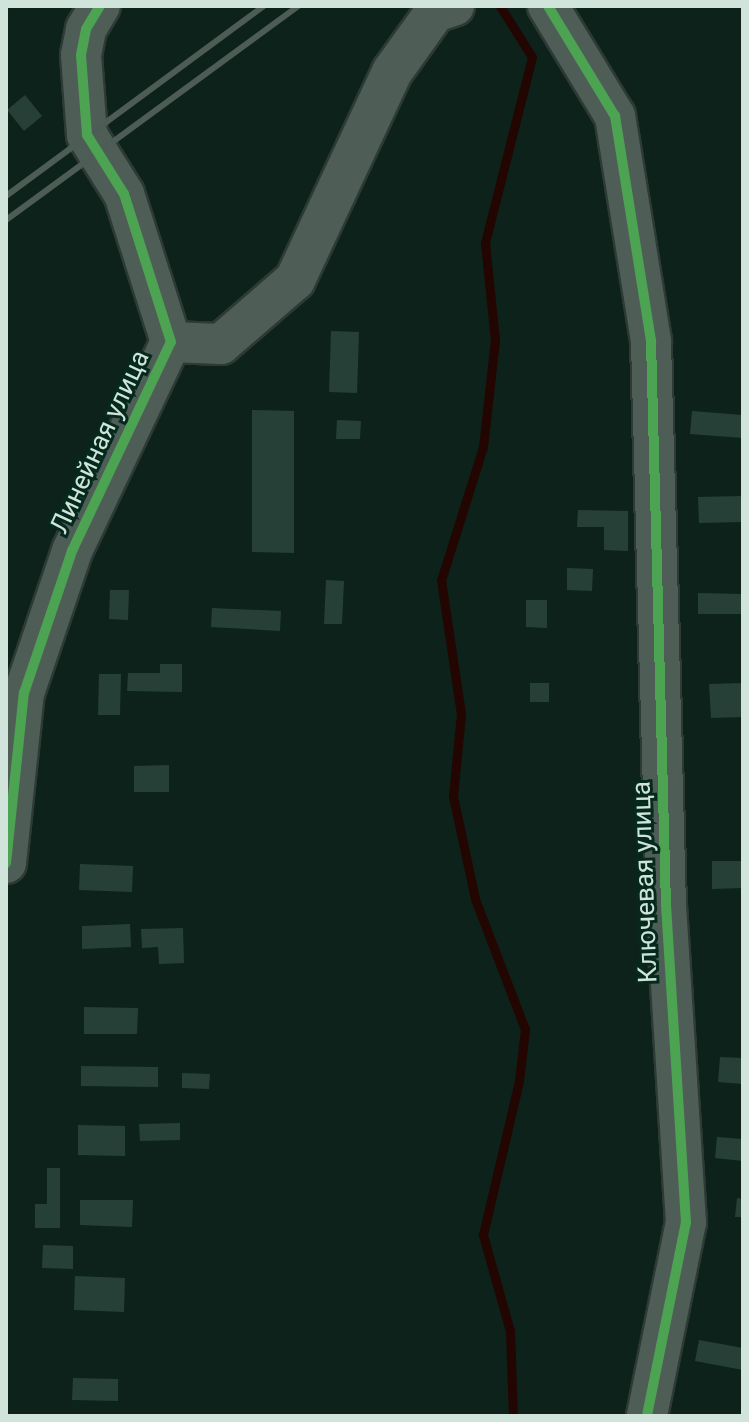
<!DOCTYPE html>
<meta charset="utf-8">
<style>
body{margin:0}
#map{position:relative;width:749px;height:1422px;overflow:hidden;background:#0d221a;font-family:Roboto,sans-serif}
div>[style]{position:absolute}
.stream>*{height:9px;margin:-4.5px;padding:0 4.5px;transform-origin:4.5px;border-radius:4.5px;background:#230502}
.building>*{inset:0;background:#274037}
.roads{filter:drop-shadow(2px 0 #2d3a35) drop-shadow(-2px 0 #2d3a35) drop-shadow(0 2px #2d3a35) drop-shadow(0 -2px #2d3a35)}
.minor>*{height:40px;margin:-20px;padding:0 20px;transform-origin:20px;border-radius:20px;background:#4f5d57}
.rail>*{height:6px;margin:-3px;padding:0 3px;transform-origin:3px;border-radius:3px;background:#4e5c56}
.cycleway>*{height:10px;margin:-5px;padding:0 5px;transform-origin:5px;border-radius:5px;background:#4ca352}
span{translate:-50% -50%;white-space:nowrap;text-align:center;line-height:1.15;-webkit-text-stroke:6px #052a1d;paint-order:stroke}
.street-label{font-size:26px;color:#d1e4db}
.frame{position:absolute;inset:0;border:8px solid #d1e4db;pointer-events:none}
</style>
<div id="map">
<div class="stream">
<i style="left:500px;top:6px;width:60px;rotate:57.9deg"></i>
<i style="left:532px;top:57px;width:192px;rotate:104.2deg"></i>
<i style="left:485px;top:243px;width:98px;rotate:84.1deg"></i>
<i style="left:495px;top:340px;width:108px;rotate:96.4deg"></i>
<i style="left:483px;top:447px;width:139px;rotate:107.5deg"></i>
<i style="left:441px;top:580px;width:135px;rotate:81.5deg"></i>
<i style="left:461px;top:714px;width:82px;rotate:95.6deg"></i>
<i style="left:453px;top:796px;width:105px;rotate:77.9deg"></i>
<i style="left:475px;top:899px;width:139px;rotate:69deg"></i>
<i style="left:525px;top:1029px;width:52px;rotate:96.6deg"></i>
<i style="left:519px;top:1081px;width:158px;rotate:103.2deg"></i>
<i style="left:483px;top:1235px;width:100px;rotate:74.3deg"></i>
<i style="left:510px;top:1331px;width:85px;rotate:88deg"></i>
</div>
<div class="building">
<i style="clip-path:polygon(25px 95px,42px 116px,24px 131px,7px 110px)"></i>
<i style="clip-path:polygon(331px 331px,359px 332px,357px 393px,329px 392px)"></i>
<i style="clip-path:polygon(252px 410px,294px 411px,294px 553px,252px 552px)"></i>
<i style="clip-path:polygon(692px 411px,743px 415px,743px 438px,690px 434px)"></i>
<i style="clip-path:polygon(337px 420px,361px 421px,360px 439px,336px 439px)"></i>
<i style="clip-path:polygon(743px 496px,743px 522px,699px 523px,698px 497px)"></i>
<i style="clip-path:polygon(578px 510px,628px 511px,628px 551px,604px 550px,604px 527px,577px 527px)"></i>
<i style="clip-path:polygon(567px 568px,593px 569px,592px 591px,567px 590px)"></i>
<i style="clip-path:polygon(326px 580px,344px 581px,342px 624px,324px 624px)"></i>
<i style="clip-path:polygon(110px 590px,129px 590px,128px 620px,109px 619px)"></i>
<i style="clip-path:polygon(698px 593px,743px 594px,743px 614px,698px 614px)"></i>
<i style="clip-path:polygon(526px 600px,547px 600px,547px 628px,526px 627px)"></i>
<i style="clip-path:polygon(212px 608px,281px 611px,280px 631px,211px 627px)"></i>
<i style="clip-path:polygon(160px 664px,182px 664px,182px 692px,127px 691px,128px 673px,160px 673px)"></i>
<i style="clip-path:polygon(99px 674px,121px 674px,120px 715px,98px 715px)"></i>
<i style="clip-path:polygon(530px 683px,549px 683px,549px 702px,530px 702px)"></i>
<i style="clip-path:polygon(743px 683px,743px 717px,711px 718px,709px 684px)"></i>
<i style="clip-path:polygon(169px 765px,169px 792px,134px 792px,134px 766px)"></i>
<i style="clip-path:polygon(712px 861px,743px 861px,743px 888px,712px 889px)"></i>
<i style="clip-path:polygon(80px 864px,133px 866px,132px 892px,79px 890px)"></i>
<i style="clip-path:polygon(130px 924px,131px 947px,82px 949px,82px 926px)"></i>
<i style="clip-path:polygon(183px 928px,184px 963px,159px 964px,158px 947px,142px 948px,141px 929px)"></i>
<i style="clip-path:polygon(84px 1007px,138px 1008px,137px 1034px,84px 1034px)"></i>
<i style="clip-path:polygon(720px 1057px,743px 1058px,743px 1084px,718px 1082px)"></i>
<i style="clip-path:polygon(81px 1066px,158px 1067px,158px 1087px,81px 1086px)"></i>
<i style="clip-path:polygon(182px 1073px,210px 1074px,209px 1089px,182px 1088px)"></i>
<i style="clip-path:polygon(180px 1123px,180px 1140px,140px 1141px,139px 1124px)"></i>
<i style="clip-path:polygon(78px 1125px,125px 1126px,125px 1156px,78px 1155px)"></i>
<i style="clip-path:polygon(717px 1137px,743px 1139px,743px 1161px,715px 1158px)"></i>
<i style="clip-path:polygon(47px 1168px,60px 1168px,60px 1228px,35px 1228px,35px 1204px,47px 1204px)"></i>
<i style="clip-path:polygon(737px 1198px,743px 1199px,743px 1217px,735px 1217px)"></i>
<i style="clip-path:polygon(80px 1200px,133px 1200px,132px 1227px,80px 1225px)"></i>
<i style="clip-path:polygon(43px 1245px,73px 1246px,73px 1269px,42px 1268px)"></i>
<i style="clip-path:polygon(75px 1276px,125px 1278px,124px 1312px,74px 1310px)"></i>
<i style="clip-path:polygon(699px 1340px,743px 1348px,743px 1370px,695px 1361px)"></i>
<i style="clip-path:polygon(73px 1378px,118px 1379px,118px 1401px,72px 1400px)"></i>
</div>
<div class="roads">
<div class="minor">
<i style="left:548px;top:6px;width:129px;rotate:58.7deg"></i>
<i style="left:615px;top:116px;width:228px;rotate:80.9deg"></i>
<i style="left:651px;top:341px;width:564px;rotate:88.48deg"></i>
<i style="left:666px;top:905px;width:318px;rotate:86.4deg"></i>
<i style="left:686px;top:1222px;width:198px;rotate:101.4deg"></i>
<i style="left:171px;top:342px;width:50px;rotate:2.3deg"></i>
<i style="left:221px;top:344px;width:98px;rotate:-40.9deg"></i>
<i style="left:295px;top:280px;width:230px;rotate:-65deg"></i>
<i style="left:392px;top:72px;width:74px;rotate:-54.4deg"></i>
<i style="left:435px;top:12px;width:20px;rotate:-18deg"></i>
<i style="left:6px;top:863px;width:171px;rotate:-84deg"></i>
<i style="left:24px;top:693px;width:150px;rotate:-71.3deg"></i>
<i style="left:72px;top:551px;width:231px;rotate:-64.7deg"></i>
<i style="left:171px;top:342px;width:155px;rotate:-107.6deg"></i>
<i style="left:124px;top:194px;width:70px;rotate:-122.1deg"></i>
<i style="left:87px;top:135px;width:80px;rotate:-94.3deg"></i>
<i style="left:81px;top:55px;width:26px;rotate:-79deg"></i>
<i style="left:86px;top:29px;width:27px;rotate:-59deg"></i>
</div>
</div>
<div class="rail">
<i style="left:6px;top:196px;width:320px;rotate:-36.4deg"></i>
<i style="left:6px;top:220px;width:362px;rotate:-36.2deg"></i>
</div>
<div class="cycleway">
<i style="left:548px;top:6px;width:129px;rotate:58.7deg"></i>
<i style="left:615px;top:116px;width:228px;rotate:80.9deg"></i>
<i style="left:651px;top:341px;width:564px;rotate:88.48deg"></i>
<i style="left:666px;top:905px;width:318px;rotate:86.4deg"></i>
<i style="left:686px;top:1222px;width:198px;rotate:101.4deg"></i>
<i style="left:6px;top:863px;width:171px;rotate:-84deg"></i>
<i style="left:24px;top:693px;width:150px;rotate:-71.3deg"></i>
<i style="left:72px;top:551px;width:231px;rotate:-64.7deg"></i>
<i style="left:171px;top:342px;width:155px;rotate:-107.6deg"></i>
<i style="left:124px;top:194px;width:70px;rotate:-122.1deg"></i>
<i style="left:87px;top:135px;width:80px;rotate:-94.3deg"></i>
<i style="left:81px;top:55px;width:26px;rotate:-79deg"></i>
<i style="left:86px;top:29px;width:27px;rotate:-59deg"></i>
</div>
<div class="street-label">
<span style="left:100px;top:442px;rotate:-65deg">Линейная улица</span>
<span style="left:645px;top:882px;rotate:-92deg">Ключевая улица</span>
</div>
<div class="frame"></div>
</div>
